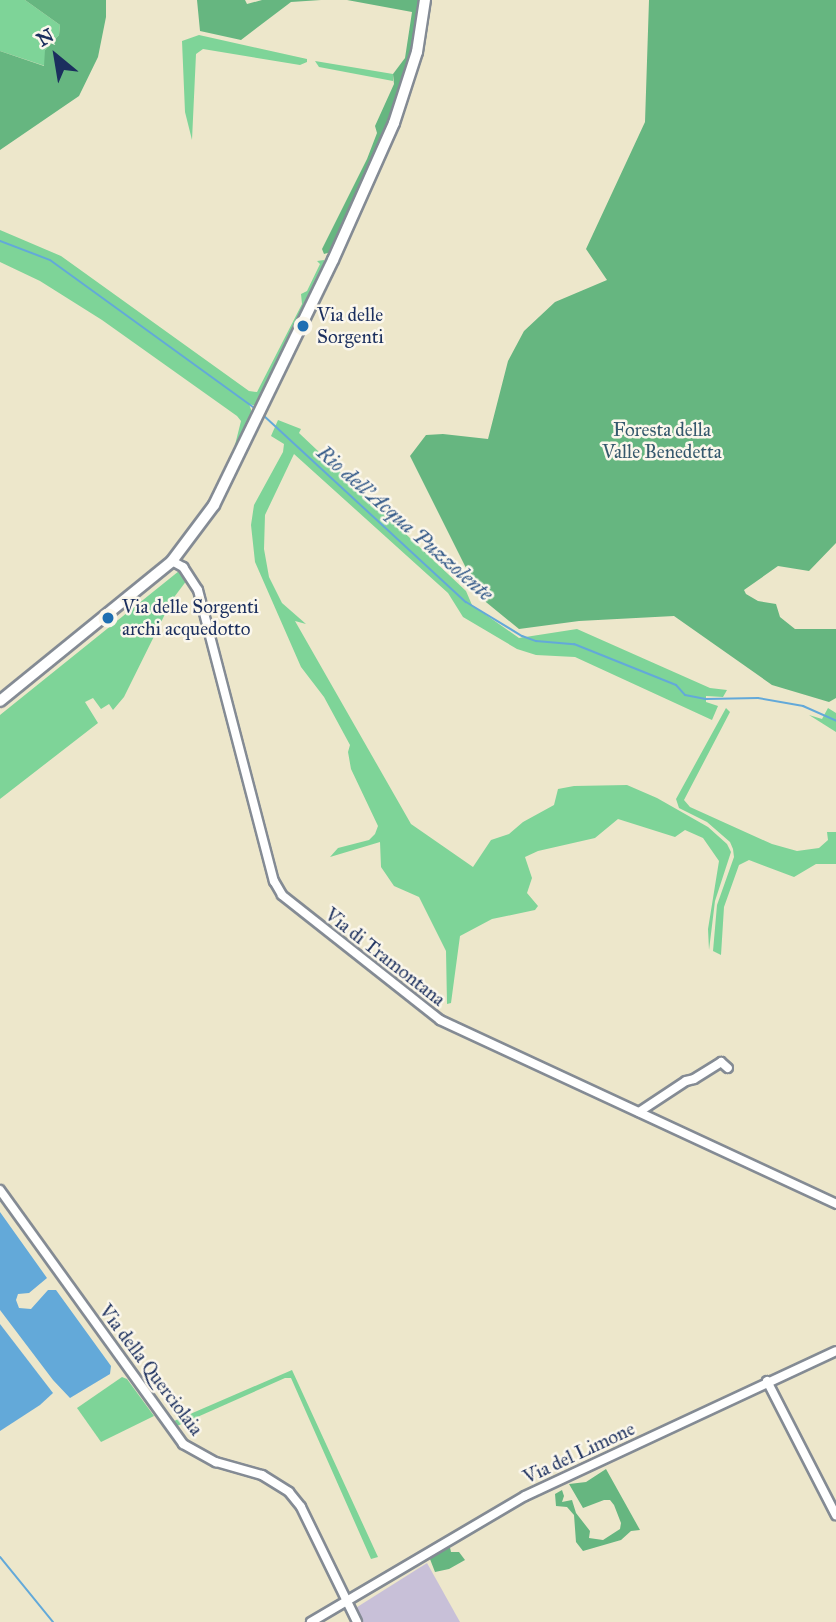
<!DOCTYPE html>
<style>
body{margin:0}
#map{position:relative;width:836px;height:1622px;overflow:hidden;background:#ede7cb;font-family:"IM FELL Great Primer",serif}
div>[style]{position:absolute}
.industrial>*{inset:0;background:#c8c0d8}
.green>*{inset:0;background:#7ed498}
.forest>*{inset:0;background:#66b680}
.water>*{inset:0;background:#63a9d9}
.stream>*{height:2px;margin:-1px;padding:0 1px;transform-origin:1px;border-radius:1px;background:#63a9d9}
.roads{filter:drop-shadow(2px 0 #848b94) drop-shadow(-2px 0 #848b94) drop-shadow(0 2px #848b94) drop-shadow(0 -2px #848b94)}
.street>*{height:8px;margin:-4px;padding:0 4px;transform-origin:4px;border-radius:4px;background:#fff}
.secondary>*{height:10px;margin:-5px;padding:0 5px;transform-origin:5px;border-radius:5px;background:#fff}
.dots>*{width:19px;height:19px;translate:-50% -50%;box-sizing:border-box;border:4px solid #fbf7ec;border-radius:50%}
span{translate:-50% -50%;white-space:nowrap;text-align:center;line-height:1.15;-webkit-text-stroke:5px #fbf7ec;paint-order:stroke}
.poi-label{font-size:19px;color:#1b2f5e}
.left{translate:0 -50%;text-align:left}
.park-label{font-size:19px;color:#34586c}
.street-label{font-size:19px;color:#1b2f5e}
.water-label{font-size:21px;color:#345a89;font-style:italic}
.north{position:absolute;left:21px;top:21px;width:70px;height:70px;-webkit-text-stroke:5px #fbf7ec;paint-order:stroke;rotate:330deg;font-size:19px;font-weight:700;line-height:28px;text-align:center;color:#1b2f5e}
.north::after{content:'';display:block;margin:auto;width:24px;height:32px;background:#1b2f5e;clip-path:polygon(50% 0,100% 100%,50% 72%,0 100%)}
</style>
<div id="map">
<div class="industrial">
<i style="clip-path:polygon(427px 1563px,460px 1622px,361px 1622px,354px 1609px)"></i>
</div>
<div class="green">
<i style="clip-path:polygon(0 0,25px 0,60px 25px,59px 35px,45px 50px,45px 66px,0 51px)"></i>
<i style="clip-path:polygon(199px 35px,307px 59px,307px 62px,300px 65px,203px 49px,196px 54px,192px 140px,185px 112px,182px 41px)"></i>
<i style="clip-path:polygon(315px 61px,393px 74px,393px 81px,319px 67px)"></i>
<i style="clip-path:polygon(0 230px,61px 256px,249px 391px,257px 392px,302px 304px,301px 294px,307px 291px,320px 264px,317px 261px,324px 260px,325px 265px,256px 406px,249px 404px,253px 415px,234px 449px,241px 421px,237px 416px,102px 320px,40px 281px,0 262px)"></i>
<i style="clip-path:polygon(278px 420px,301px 429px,299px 433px,466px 591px,472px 605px,519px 638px,577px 629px,710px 688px,727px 690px,723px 697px,706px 696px,706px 702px,718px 706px,712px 720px,575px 657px,536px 655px,517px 649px,463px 617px,448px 593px,294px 454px,265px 515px,264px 549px,269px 577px,282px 603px,306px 624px,295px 621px,411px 824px,473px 867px,491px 840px,509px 834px,523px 822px,554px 805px,558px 789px,574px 786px,627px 785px,657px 798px,708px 827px,727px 844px,731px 852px,715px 901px,709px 950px,708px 929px,719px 861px,703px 838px,685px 830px,675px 837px,618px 819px,595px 838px,538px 851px,525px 857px,532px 878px,527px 893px,538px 906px,535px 910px,492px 919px,460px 936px,451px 1003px,447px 1004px,446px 951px,419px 897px,394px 886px,381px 867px,380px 842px,330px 857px,338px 848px,369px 840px,375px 834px,378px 826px,351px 769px,348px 752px,350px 745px,324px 697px,301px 667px,255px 562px,251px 525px,254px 505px,283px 452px,284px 444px,271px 436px)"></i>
<i style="clip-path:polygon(179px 571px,187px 580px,172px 600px,124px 697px,113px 710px,109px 704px,101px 709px,93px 698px,85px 702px,98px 723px,0 799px,0 715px)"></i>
<i style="clip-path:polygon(726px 708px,730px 712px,684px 800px,690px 807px,772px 844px,797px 851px,819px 848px,828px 840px,827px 832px,836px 832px,836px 864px,816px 864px,794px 877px,749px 860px,739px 865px,724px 907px,721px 955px,713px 951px,717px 905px,734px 857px,733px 849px,730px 842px,707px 822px,679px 808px,676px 799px)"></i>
<i style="clip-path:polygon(828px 708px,836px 713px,836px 732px,809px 715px,822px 719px)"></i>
<i style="clip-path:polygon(292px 1370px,378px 1557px,371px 1559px,291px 1378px,285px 1378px,177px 1426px,174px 1421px)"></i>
<i style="clip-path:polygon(122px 1377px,127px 1379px,154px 1416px,101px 1442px,77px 1408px)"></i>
</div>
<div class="forest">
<i style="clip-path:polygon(25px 0,106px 0,106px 17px,98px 57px,79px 96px,0 150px,0 51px,44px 66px,45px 50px,59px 35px,60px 25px)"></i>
<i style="clip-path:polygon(197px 0,245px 0,247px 4px,262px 0,321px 0,291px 2px,241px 40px,200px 31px)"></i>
<i style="clip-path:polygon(347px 0,420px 0,405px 81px,352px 209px,331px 252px,324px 254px,322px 249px,367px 159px,377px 133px,375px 126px,394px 84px,393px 74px,405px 58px,412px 12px)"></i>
<i style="clip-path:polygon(649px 0,836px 0,836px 543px,809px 571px,778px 566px,744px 590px,746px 594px,758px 601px,776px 604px,780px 617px,795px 629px,836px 629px,836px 698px,829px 702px,772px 685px,674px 616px,579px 621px,519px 629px,481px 598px,410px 456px,426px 435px,443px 434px,488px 439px,508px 361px,524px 331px,555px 302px,607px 280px,586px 249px,645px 122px)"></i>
<i style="clip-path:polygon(606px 1469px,640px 1530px,631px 1531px,621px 1540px,583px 1551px,576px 1542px,574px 1515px,567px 1507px,556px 1506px,555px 1494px,562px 1490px,564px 1496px,562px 1502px,572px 1500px,576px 1513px,590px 1531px,589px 1538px,603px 1540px,620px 1529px,621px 1523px,614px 1505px,610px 1500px,604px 1500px,583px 1508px,569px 1484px,586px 1482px)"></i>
<i style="clip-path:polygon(449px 1543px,451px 1552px,459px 1552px,465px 1560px,449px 1569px,435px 1572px,428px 1554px)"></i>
</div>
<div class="water">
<i style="clip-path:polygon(0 1212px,47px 1278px,29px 1293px,18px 1294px,16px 1300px,19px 1308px,31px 1309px,48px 1290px,56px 1290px,111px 1366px,110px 1374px,70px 1398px,53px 1380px,0 1310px)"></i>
<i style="clip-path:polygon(0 1324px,53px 1393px,40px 1405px,0 1431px)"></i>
</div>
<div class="stream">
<i style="left:0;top:241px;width:53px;rotate:20.8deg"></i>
<i style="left:50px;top:260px;width:254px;rotate:35.9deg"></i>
<i style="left:263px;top:415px;width:276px;rotate:42.7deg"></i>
<i style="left:466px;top:602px;width:66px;rotate:31.3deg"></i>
<i style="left:522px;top:636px;width:15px;rotate:20deg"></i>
<i style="left:536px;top:641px;width:38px;rotate:5deg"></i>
<i style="left:574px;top:644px;width:110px;rotate:21.9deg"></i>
<i style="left:676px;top:685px;width:13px;rotate:48deg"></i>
<i style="left:685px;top:695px;width:21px;rotate:11deg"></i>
<i style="left:706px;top:699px;width:52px;rotate:-1.1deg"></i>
<i style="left:758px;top:698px;width:46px;rotate:10.1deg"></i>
<i style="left:803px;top:706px;width:36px;rotate:24deg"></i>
<i style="left:0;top:1557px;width:84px;rotate:50.8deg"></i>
</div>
<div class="roads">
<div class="street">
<i style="left:172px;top:561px;width:13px;rotate:29deg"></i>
<i style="left:183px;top:567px;width:27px;rotate:57deg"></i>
<i style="left:198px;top:590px;width:301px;rotate:75.4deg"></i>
<i style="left:274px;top:881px;width:16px;rotate:60deg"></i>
<i style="left:282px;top:895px;width:201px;rotate:38.3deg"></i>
<i style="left:440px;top:1020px;width:437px;rotate:24.9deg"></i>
<i style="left:639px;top:1112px;width:56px;rotate:-33.4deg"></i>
<i style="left:686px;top:1081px;width:8px;rotate:-14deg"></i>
<i style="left:694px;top:1079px;width:32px;rotate:-32deg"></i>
<i style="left:721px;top:1062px;width:9px;rotate:41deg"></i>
<i style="left:0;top:1190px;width:313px;rotate:54.2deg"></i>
<i style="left:183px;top:1444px;width:38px;rotate:29deg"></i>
<i style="left:216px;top:1462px;width:48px;rotate:15.8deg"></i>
<i style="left:262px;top:1475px;width:32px;rotate:32deg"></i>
<i style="left:289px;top:1492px;width:19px;rotate:51deg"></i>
<i style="left:301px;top:1507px;width:128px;rotate:64deg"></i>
<i style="left:767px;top:1381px;width:151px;rotate:62.8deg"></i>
<i style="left:311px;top:1622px;width:248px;rotate:-30.5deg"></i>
<i style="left:525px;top:1496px;width:343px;rotate:-25deg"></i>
</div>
<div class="secondary">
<i style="left:0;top:701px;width:222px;rotate:-39.1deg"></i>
<i style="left:172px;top:561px;width:70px;rotate:-53.1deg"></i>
<i style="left:214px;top:505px;width:272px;rotate:-64.1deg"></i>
<i style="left:333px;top:260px;width:150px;rotate:-66deg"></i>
<i style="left:394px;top:123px;width:75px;rotate:-72.1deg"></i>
<i style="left:417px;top:52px;width:53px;rotate:-81.3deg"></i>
</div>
</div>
<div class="dots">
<i style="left:303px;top:326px;background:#1f6fb2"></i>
<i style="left:108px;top:618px;background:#1f6fb2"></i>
</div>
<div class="poi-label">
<span class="left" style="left:317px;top:326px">Via delle<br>Sorgenti</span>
<span class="left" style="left:122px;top:618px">Via delle Sorgenti<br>archi acquedotto</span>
</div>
<div class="park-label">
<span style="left:662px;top:441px">Foresta della<br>Valle Benedetta</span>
</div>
<div class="street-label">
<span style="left:385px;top:957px;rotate:38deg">Via di Tramontana</span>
<span style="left:151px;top:1370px;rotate:53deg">Via della Querciolaia</span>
<span style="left:579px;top:1453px;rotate:-25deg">Via del Limone</span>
</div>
<div class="water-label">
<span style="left:405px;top:523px;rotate:41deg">Rio dell'Acqua Puzzolente</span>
</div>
<div class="north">N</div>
</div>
